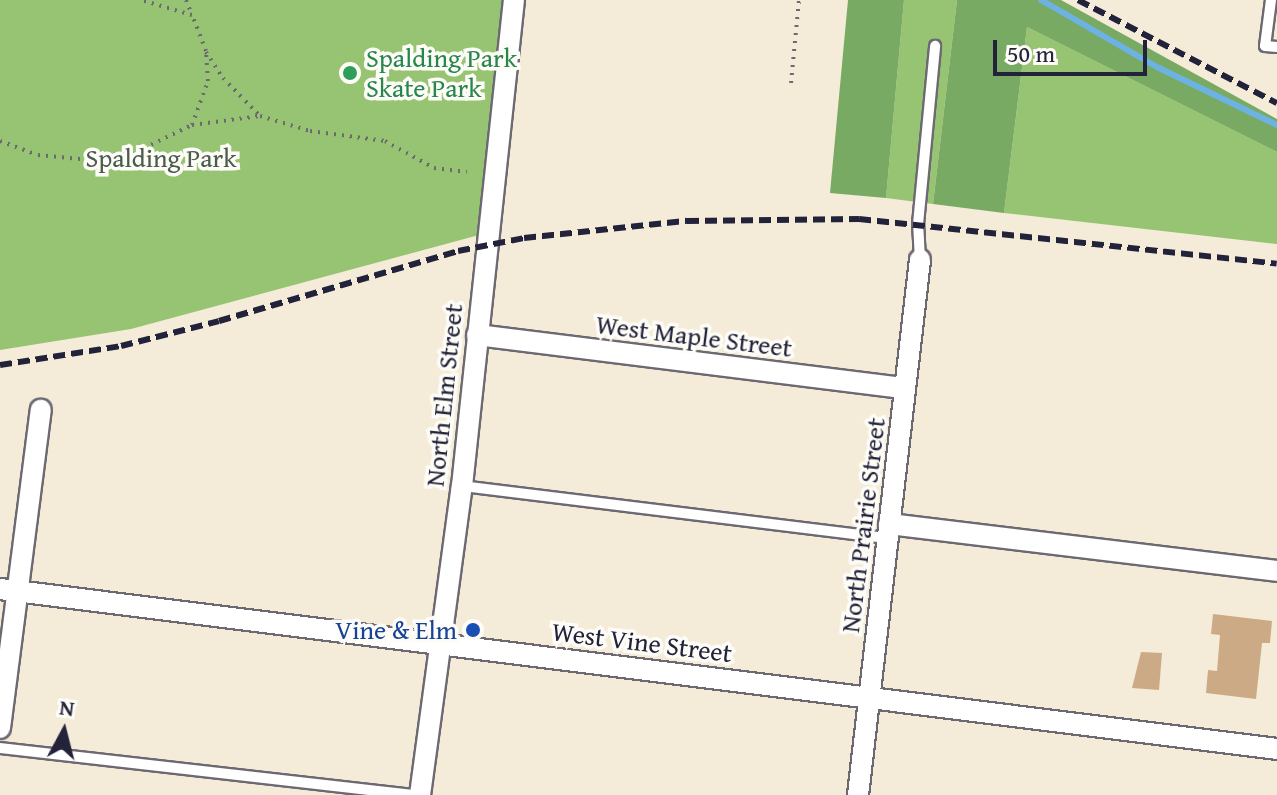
<!DOCTYPE html>
<style>
body{margin:0}
#map{position:relative;width:1277px;height:795px;overflow:hidden;background:#f4ecd8;font-family:"Gentium Book Plus",serif}
div>[style]{position:absolute}
.green>*{inset:0;background:#97c472}
.forest>*{inset:0;background:#79aa64}
.stream>*{height:6px;margin:-3px;padding:0 3px;transform-origin:3px;border-radius:3px;background:#6cb3e3}
.building>*{inset:0;background:#ccaa85}
.path>*{height:4px;margin-top:-2px;transform-origin:0;background:repeating-linear-gradient(90deg,#6c6972 0 2px,transparent 0 8px)}
.roads{filter:drop-shadow(2px 0 #6c6972) drop-shadow(-2px 0 #6c6972) drop-shadow(0 2px #6c6972) drop-shadow(0 -2px #6c6972)}
.service>*{height:10px;margin:-5px;padding:0 5px;transform-origin:5px;border-radius:5px;background:#fff}
.minor>*{height:20px;margin:-10px;padding:0 10px;transform-origin:10px;border-radius:10px;background:#fff}
.rail>*{height:6px;margin-top:-3px;transform-origin:0;background:repeating-linear-gradient(90deg,#22223b 0 12px,transparent 0 18px)}
.dots>*{width:22px;height:22px;translate:-50% -50%;box-sizing:border-box;border:4px solid #fdfcf7;border-radius:50%}
span{translate:-50% -50%;white-space:nowrap;text-align:center;line-height:1.15;-webkit-text-stroke:7px #fdfcf7;paint-order:stroke}
.leisure-label{font-size:26px;color:#27864d}
.left{translate:0 -50%;text-align:left}
.park-label{font-size:26px;color:#4b5b4e}
.street-label{font-size:26px;color:#22223b}
.transit-label{font-size:26px;color:#164399}
.right{translate:-100% -50%;text-align:right}
.north{position:absolute;left:24px;top:691px;width:80px;height:80px;-webkit-text-stroke:6px #fdfcf7;paint-order:stroke;rotate:7deg;font-size:22px;font-weight:700;line-height:32px;text-align:center;color:#22223b}
.north::after{content:'';display:block;margin:auto;width:28px;height:36px;background:#22223b;clip-path:polygon(50% 0,100% 100%,50% 72%,0 100%)}
.scale{position:absolute;left:993px;top:40px;width:154px;height:36px;box-sizing:border-box;border:4px solid #22223b;border-top:0;padding-left:10px;font-size:24px;line-height:28px;white-space:nowrap;color:#22223b;-webkit-text-stroke:6px #fdfcf7;paint-order:stroke}
</style>
<div id="map">
<div class="green">
<i style="clip-path:polygon(0 0,512px 0,479px 235px,131px 329px,0 350px)"></i>
<i style="clip-path:polygon(904px 0,957px 0,933px 204px,886px 198px)"></i>
<i style="clip-path:polygon(1027px 27px,1277px 152px,1277px 244px,1004px 213px)"></i>
</div>
<div class="forest">
<i style="clip-path:polygon(848px 0,904px 0,886px 198px,830px 193px)"></i>
<i style="clip-path:polygon(957px 0,1061px 0,1277px 119px,1277px 152px,1027px 27px,1004px 213px,933px 204px)"></i>
</div>
<div class="stream">
<i style="left:1041px;top:0;width:136px;rotate:30deg"></i>
<i style="left:1159px;top:68px;width:131px;rotate:25.8deg"></i>
</div>
<div class="building">
<i style="clip-path:polygon(1213px 614px,1272px 621px,1270px 643px,1262px 643px,1256px 699px,1206px 693px,1208px 670px,1217px 671px,1220px 635px,1211px 634px)"></i>
<i style="clip-path:polygon(1141px 652px,1162px 653px,1159px 690px,1132px 688px)"></i>
</div>
<div class="path">
<i style="left:186px;top:0;width:16px;rotate:68deg"></i>
<i style="left:206px;top:52px;width:31px;rotate:57deg"></i>
<i style="left:223px;top:78px;width:53px;rotate:45.8deg"></i>
<i style="left:260px;top:116px;width:52px;rotate:16.7deg"></i>
<i style="left:310px;top:131px;width:76px;rotate:7.6deg"></i>
<i style="left:385px;top:141px;width:56px;rotate:28.9deg"></i>
<i style="left:434px;top:168px;width:33px;rotate:7deg"></i>
<i style="left:791px;top:83px;width:83px;rotate:-84.5deg"></i>
<i style="left:192px;top:125px;width:69px;rotate:-7.5deg"></i>
<i style="left:0;top:141px;width:40px;rotate:20.2deg"></i>
<i style="left:38px;top:155px;width:53px;rotate:5.4deg"></i>
<i style="left:91px;top:160px;width:54px;rotate:-12.8deg"></i>
<i style="left:144px;top:148px;width:53px;rotate:-25.6deg"></i>
<i style="left:192px;top:125px;width:47px;rotate:-70deg"></i>
<i style="left:208px;top:81px;width:30px;rotate:-94deg"></i>
<i style="left:206px;top:51px;width:39px;rotate:-111deg"></i>
<i style="left:192px;top:15px;width:53px;rotate:-163.6deg"></i>
</div>
<div class="roads">
<div class="service">
<i style="left:1271px;top:0;width:46px;rotate:97.4deg"></i>
<i style="left:1265px;top:46px;width:12px;rotate:5deg"></i>
<i style="left:920px;top:260px;width:36px;rotate:-93deg"></i>
<i style="left:918px;top:224px;width:179px;rotate:-84.5deg"></i>
<i style="left:462px;top:486px;width:429px;rotate:7deg"></i>
<i style="left:0;top:748px;width:413px;rotate:6.5deg"></i>
</div>
<div class="minor">
<i style="left:477px;top:335px;width:431px;rotate:7.1deg"></i>
<i style="left:889px;top:524px;width:391px;rotate:6.9deg"></i>
<i style="left:0;top:589px;width:1287px;rotate:7.14deg"></i>
<i style="left:0;top:728px;width:321px;rotate:-82.7deg"></i>
<i style="left:420px;top:795px;width:312px;rotate:-82.3deg"></i>
<i style="left:462px;top:486px;width:489px;rotate:-83.9deg"></i>
<i style="left:858px;top:795px;width:539px;rotate:-83.39deg"></i>
</div>
</div>
<div class="rail">
<i style="left:1078px;top:0;width:224px;rotate:27.4deg"></i>
<i style="left:0;top:365px;width:122px;rotate:-8.9deg"></i>
<i style="left:121px;top:346px;width:101px;rotate:-14.3deg"></i>
<i style="left:219px;top:321px;width:249px;rotate:-16.3deg"></i>
<i style="left:458px;top:251px;width:67px;rotate:-11.1deg"></i>
<i style="left:524px;top:238px;width:164px;rotate:-6deg"></i>
<i style="left:687px;top:221px;width:172px;rotate:-0.7deg"></i>
<i style="left:859px;top:219px;width:420px;rotate:6.1deg"></i>
</div>
<div class="dots">
<i style="left:350px;top:73px;background:#2e9e5b"></i>
<i style="left:473px;top:630px;background:#1a4fb4"></i>
</div>
<div class="leisure-label">
<span class="left" style="left:366px;top:73px">Spalding Park<br>Skate Park</span>
</div>
<div class="park-label">
<span style="left:161px;top:158px">Spalding Park</span>
</div>
<div class="street-label">
<span style="left:694px;top:336px;rotate:7deg">West Maple Street</span>
<span style="left:444px;top:395px;rotate:-84deg">North Elm Street</span>
<span style="left:863px;top:525px;rotate:-83deg">North Prairie Street</span>
<span style="left:642px;top:642px;rotate:7deg">West Vine Street</span>
</div>
<div class="transit-label">
<span class="right" style="left:457px;top:630px">Vine &amp; Elm</span>
</div>
<div class="north">N</div>
<div class="scale">50 m</div>
</div>
